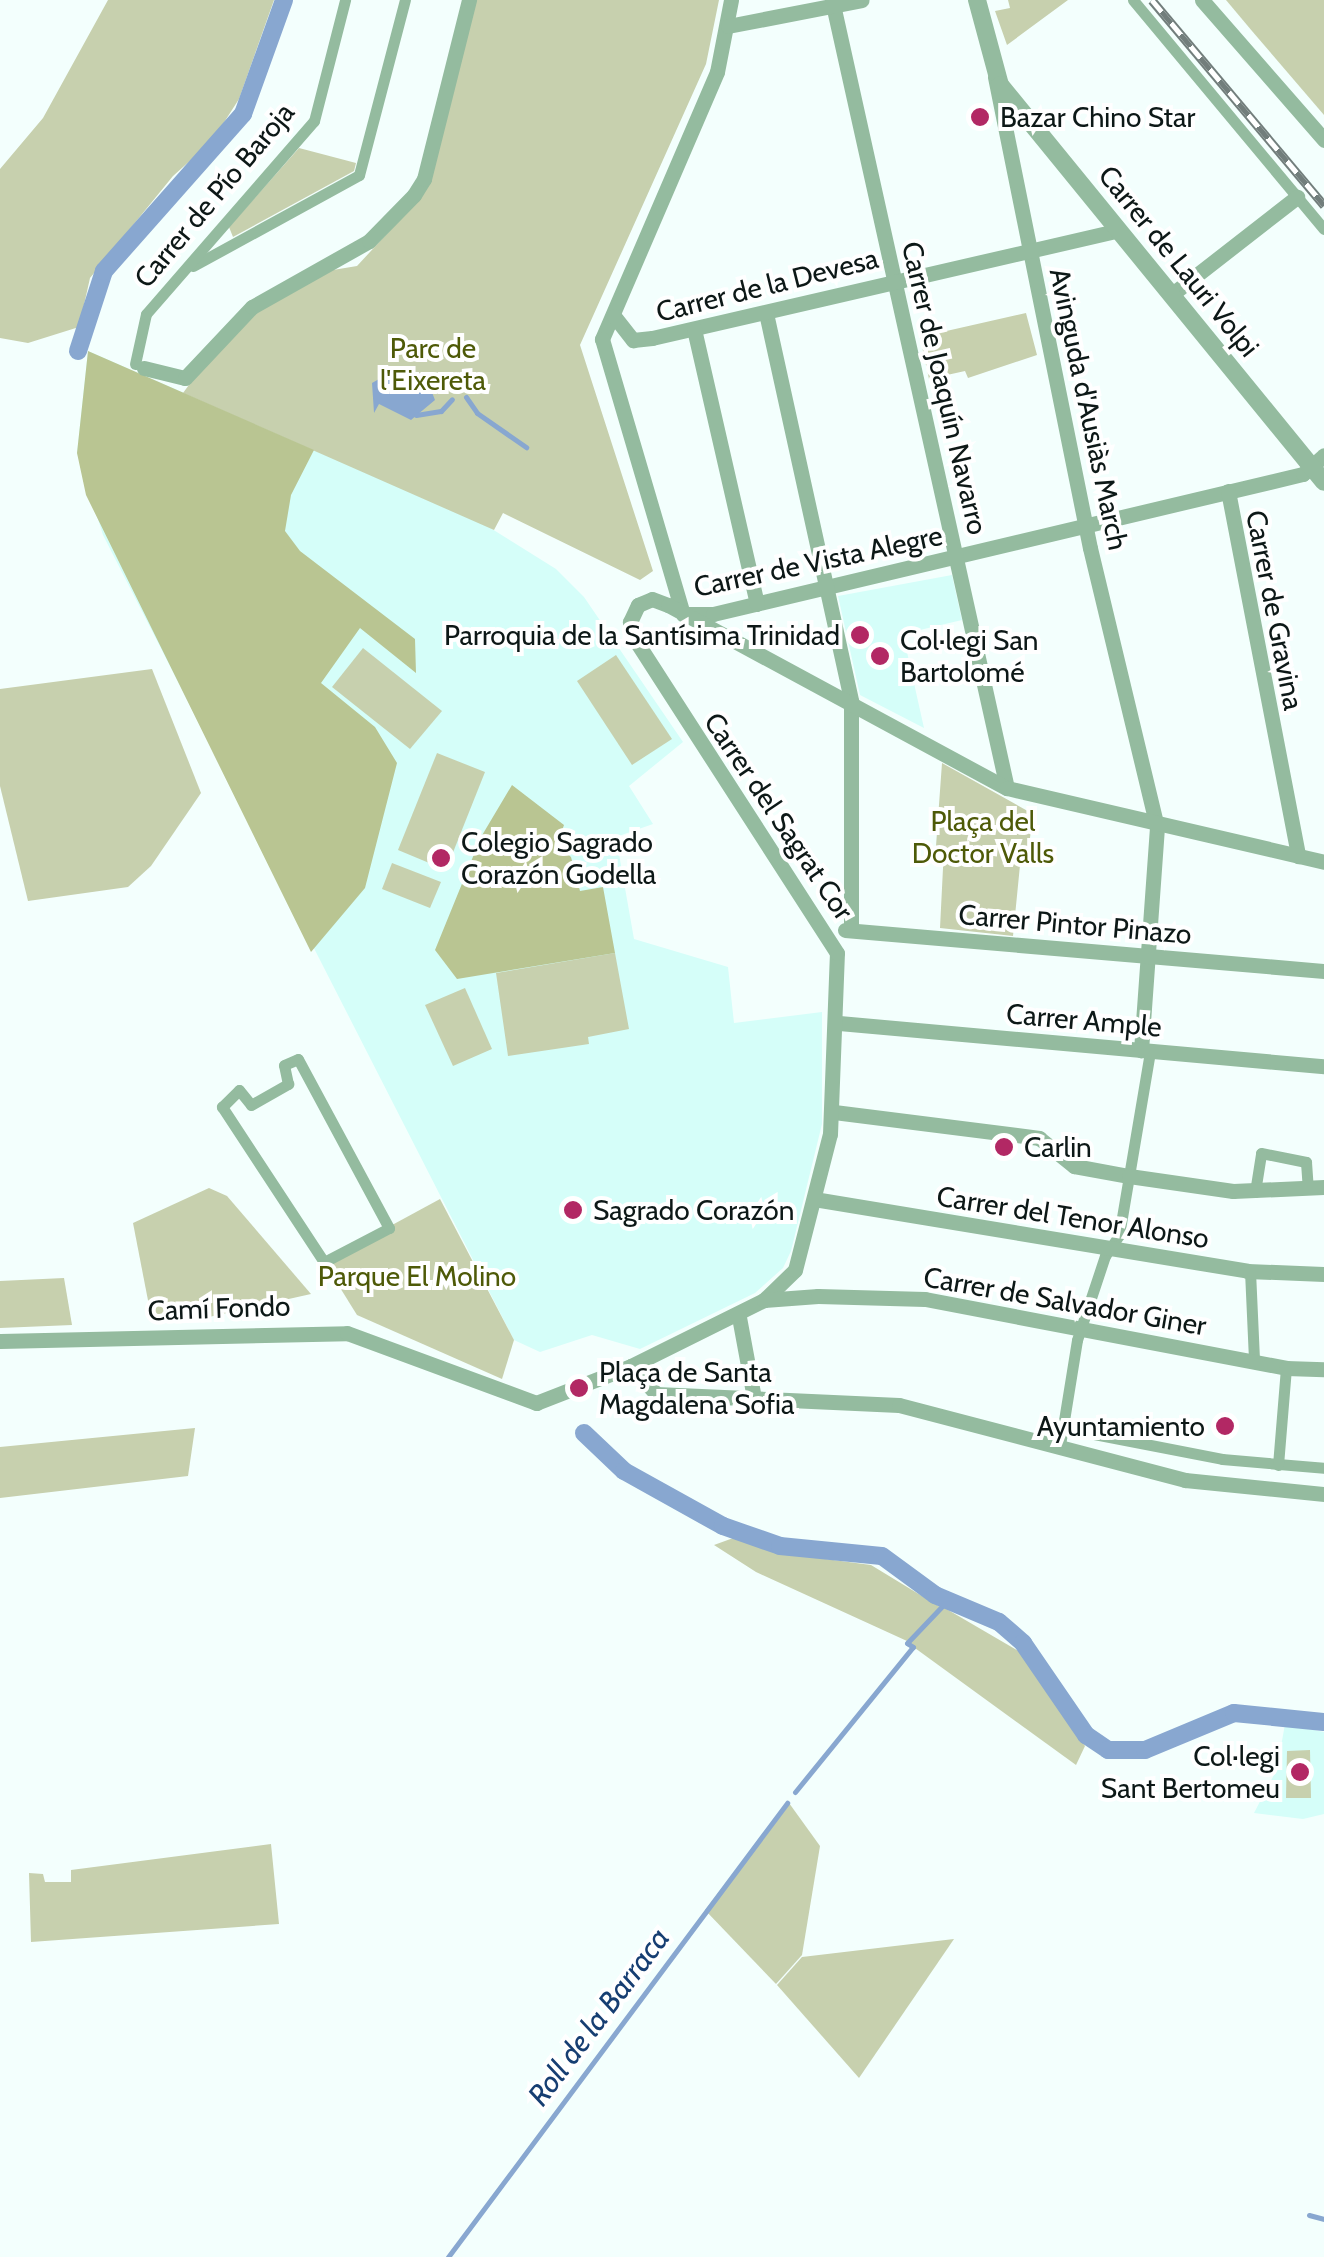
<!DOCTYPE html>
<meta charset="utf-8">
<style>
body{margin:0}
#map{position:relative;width:1324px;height:2257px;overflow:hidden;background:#f3fffd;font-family:Cabin,sans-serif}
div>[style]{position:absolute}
.built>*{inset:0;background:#d5fef9}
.green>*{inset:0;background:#c7d0ae}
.forest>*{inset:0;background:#b9c592}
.water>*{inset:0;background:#88a7d0}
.stream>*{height:5px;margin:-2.5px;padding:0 2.5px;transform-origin:2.5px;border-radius:2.5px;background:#88a7d0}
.canal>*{height:18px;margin:-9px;padding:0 9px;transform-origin:9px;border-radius:9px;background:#88a7d0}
.pedestrian>*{height:11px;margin:-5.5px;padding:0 5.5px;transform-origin:5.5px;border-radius:5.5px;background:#94bb9f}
.minor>*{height:15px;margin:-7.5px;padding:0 7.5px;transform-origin:7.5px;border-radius:7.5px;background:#94bb9f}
.tertiary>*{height:18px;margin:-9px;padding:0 9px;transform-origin:9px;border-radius:9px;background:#94bb9f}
.rail>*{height:9px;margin-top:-4.5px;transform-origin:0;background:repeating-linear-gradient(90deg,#fff 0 15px,#727e7c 0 30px);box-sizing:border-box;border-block:2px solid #727e7c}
.dots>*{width:28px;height:28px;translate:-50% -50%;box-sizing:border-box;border:5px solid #fff;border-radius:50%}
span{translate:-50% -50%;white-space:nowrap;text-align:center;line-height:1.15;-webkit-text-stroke:8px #fff;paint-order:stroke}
.poi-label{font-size:28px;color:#0d1817}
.left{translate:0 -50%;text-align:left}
.right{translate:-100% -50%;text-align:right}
.street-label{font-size:28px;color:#0d1817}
.park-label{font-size:28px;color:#4e5a08}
.water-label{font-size:30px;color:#163e72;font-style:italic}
</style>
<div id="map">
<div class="built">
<i style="clip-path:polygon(88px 351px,484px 524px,556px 569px,584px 597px,683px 742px,629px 786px,653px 824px,616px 837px,634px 939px,728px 967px,734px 1023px,822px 1012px,822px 1124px,791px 1251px,783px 1268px,755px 1293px,640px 1349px,592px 1335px,540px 1352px,514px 1340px,103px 535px,77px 453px)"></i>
<i style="clip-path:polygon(952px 575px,962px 620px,903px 634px,924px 728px,860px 695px,838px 596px)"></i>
<i style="clip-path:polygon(1285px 1724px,1324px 1732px,1324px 1814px,1303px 1819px,1254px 1813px,1277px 1769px)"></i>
</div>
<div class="green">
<i style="clip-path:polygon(108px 0,274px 0,239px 99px,212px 141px,173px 176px,90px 278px,79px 327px,28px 343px,0 338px,0 169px,43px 118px)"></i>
<i style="clip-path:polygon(476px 0,719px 0,706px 64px,580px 345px,653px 571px,640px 580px,503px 513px,494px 530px,183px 393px,217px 347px,255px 312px,333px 270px,357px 266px,422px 196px)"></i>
<i style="clip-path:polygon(1008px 0,1068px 0,1007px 45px,995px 11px,1010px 8px)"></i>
<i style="clip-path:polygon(1226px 0,1324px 0,1324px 115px,1252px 31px)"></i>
<i style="clip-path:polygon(299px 148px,356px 163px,354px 171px,233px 237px,229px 227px)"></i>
<i style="clip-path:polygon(1026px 313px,1037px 355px,968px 378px,965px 371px,929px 379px,920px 337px)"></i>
<i style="clip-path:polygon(363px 648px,442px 711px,410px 749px,332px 687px)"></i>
<i style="clip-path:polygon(616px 655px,672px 739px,632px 765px,577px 681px)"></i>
<i style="clip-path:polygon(152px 669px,201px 793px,151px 866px,128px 887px,28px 901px,0 786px,0 689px)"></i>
<i style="clip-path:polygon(437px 753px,485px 772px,446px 870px,398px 850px)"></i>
<i style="clip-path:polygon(942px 763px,1033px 814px,1028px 854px,1021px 855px,1013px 936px,940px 928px,944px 848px,936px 846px)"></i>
<i style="clip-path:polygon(392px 863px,441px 882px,430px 908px,382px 889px)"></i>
<i style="clip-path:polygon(615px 953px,629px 1029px,588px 1037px,589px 1044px,508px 1056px,496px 973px)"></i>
<i style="clip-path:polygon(465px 988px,492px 1049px,453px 1066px,425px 1005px)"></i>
<i style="clip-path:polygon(209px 1188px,227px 1196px,311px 1294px,209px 1317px,152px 1321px,133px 1223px)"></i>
<i style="clip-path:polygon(440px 1199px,514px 1340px,502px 1379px,357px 1315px,324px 1262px)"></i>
<i style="clip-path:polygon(64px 1278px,72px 1325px,0 1328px,0 1281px)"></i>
<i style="clip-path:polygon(195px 1428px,188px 1476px,0 1498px,0 1447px)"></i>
<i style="clip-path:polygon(736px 1537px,780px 1553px,871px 1565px,940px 1607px,907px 1641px,756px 1572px,714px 1545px)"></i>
<i style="clip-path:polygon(943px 1607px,1022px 1653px,1085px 1746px,1076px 1765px,908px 1643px)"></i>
<i style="clip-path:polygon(1310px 1750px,1311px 1798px,1286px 1798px,1287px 1751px)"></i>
<i style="clip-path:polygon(789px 1803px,820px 1846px,802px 1955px,776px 1984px,705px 1910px)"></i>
<i style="clip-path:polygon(271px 1844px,279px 1924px,31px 1942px,29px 1873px,43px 1874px,45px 1882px,71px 1882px,71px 1870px)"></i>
<i style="clip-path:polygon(954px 1939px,859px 2078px,777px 1985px,802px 1957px)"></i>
</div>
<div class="forest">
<i style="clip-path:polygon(88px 351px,314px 450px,291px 495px,285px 531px,300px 551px,415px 639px,416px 673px,360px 628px,321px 683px,375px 727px,397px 763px,365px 888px,311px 952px,86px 495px,77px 453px)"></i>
<i style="clip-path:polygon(512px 785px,564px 825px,557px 845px,571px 857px,580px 891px,603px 887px,615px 953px,457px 979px,435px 950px,481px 837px)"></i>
</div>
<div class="water">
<i style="clip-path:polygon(386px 375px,428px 382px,435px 400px,411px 420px,379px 404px,374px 413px,372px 383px)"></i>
</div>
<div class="stream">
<i style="left:466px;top:397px;width:19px;rotate:55deg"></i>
<i style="left:477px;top:413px;width:60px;rotate:34.8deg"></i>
<i style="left:416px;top:415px;width:25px;rotate:-9deg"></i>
<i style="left:441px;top:411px;width:16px;rotate:-47deg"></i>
<i style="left:795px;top:1792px;width:187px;rotate:-50.9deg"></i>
<i style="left:913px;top:1647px;width:7px;rotate:-146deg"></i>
<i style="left:907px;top:1643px;width:58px;rotate:-46.4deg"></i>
<i style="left:1309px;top:2215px;width:16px;rotate:15deg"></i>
<i style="left:448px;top:2257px;width:567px;rotate:-53.25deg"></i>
</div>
<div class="canal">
<i style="left:78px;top:351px;width:84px;rotate:-72deg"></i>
<i style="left:104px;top:271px;width:210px;rotate:-48.5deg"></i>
<i style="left:243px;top:114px;width:121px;rotate:-70.2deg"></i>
<i style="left:584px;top:1433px;width:55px;rotate:43.5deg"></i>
<i style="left:624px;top:1471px;width:113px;rotate:29.1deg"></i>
<i style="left:723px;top:1526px;width:60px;rotate:19.3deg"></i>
<i style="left:780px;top:1546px;width:102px;rotate:5.6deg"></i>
<i style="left:882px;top:1556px;width:66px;rotate:36.3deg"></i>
<i style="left:935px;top:1595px;width:69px;rotate:22.9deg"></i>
<i style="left:999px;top:1622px;width:32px;rotate:41deg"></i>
<i style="left:1023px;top:1643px;width:112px;rotate:55.6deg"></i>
<i style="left:1086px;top:1735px;width:27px;rotate:34deg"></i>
<i style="left:1108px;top:1750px;width:37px"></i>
<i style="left:1145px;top:1750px;width:96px;rotate:-22.6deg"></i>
<i style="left:1234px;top:1713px;width:90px;rotate:5.7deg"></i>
</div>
<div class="pedestrian">
<i style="left:1133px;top:0;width:298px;rotate:50.2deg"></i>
<i style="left:193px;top:266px;width:189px;rotate:-28.7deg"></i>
<i style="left:359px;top:175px;width:181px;rotate:-75.3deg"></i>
<i style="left:135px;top:364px;width:51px;rotate:-77.6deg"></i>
<i style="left:146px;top:314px;width:256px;rotate:-49deg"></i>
<i style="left:314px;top:121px;width:125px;rotate:-75.6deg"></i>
<i style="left:298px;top:1059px;width:192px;rotate:61.7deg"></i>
<i style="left:389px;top:1228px;width:73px;rotate:152.4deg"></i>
<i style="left:324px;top:1262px;width:186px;rotate:-123.3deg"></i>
<i style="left:222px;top:1107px;width:24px;rotate:-45deg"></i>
<i style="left:239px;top:1090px;width:19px;rotate:51deg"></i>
<i style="left:251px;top:1105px;width:43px;rotate:-29.6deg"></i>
<i style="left:288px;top:1084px;width:19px;rotate:-102deg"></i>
<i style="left:284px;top:1065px;width:15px;rotate:-23deg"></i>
<i style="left:1255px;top:1192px;width:39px;rotate:-81deg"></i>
<i style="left:1261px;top:1153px;width:46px;rotate:11.3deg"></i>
<i style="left:1306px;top:1162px;width:26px;rotate:86deg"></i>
<i style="left:1250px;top:1271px;width:89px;rotate:87.4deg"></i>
<i style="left:1063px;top:1428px;width:162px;rotate:11deg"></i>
<i style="left:1222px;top:1459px;width:102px;rotate:5deg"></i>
<i style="left:1060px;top:1445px;width:106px;rotate:-80.8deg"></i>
<i style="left:1077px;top:1340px;width:89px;rotate:-71.6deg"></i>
<i style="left:1105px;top:1256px;width:25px;rotate:-56deg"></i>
<i style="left:1119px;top:1235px;width:187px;rotate:-80.4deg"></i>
<i style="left:1278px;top:1465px;width:97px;rotate:-85.3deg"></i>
</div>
<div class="minor">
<i style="left:731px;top:0;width:73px;rotate:101deg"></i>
<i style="left:717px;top:72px;width:291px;rotate:113.3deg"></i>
<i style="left:602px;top:339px;width:287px;rotate:73.6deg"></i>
<i style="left:683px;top:614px;width:30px"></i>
<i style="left:713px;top:614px;width:606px;rotate:-13.35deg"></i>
<i style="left:1303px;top:474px;width:28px;rotate:-42deg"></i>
<i style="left:832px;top:0;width:807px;rotate:77.48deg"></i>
<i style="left:1202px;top:0;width:186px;rotate:48.9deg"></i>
<i style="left:728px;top:26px;width:136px;rotate:-11deg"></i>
<i style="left:995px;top:77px;width:480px;rotate:78.6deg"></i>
<i style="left:1090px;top:548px;width:287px;rotate:76.5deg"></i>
<i style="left:1157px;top:827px;width:224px;rotate:94.1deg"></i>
<i style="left:1171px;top:295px;width:160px;rotate:-37.9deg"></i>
<i style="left:766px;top:313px;width:397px;rotate:77.6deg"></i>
<i style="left:851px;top:701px;width:229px;rotate:90deg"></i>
<i style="left:614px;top:316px;width:31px;rotate:52deg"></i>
<i style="left:633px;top:340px;width:19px;rotate:-6deg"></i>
<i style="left:652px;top:338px;width:478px;rotate:-13deg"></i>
<i style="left:694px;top:329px;width:282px;rotate:77.1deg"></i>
<i style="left:144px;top:368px;width:42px;rotate:13.7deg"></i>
<i style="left:185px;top:378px;width:98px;rotate:-46.7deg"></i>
<i style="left:252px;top:307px;width:134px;rotate:-29.4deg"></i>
<i style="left:369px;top:241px;width:64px;rotate:-45.6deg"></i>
<i style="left:414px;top:195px;width:19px;rotate:-58deg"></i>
<i style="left:424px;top:179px;width:185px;rotate:-75.9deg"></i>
<i style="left:1228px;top:491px;width:372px;rotate:79.1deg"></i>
<i style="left:845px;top:930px;width:481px;rotate:4.9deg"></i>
<i style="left:839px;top:1023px;width:487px;rotate:5.1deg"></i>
<i style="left:834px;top:1112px;width:207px;rotate:7.2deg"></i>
<i style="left:1039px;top:1138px;width:45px;rotate:38.7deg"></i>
<i style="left:1074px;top:1166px;width:56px;rotate:10.3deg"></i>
<i style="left:1129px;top:1176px;width:105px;rotate:8.2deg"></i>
<i style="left:1233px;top:1191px;width:91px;rotate:-2.5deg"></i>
<i style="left:814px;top:1199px;width:439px;rotate:9.4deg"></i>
<i style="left:1247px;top:1271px;width:77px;rotate:2.2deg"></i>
<i style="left:764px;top:1300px;width:43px;rotate:-44.1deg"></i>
<i style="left:795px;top:1270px;width:140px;rotate:-75.6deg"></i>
<i style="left:830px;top:1134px;width:181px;rotate:-87.8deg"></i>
<i style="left:837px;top:953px;width:371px;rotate:-122.8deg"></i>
<i style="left:636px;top:641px;width:20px;rotate:-108deg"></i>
<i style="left:630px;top:622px;width:19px;rotate:-65deg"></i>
<i style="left:638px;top:605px;width:15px;rotate:-23deg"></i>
<i style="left:652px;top:599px;width:17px;rotate:21deg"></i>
<i style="left:668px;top:605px;width:385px;rotate:28.4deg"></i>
<i style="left:1007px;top:788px;width:326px;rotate:13.1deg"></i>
<i style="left:739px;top:1317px;width:82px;rotate:79.5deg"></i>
<i style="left:0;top:1341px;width:347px;rotate:-1.3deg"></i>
<i style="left:347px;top:1333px;width:202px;rotate:20.3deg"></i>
<i style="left:536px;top:1403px;width:102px;rotate:-21.3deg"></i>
<i style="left:631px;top:1366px;width:148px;rotate:-26.4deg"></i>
<i style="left:764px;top:1300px;width:54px;rotate:-4.2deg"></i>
<i style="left:818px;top:1296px;width:107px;rotate:1.6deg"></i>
<i style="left:925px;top:1299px;width:368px;rotate:10.8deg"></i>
<i style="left:1286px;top:1368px;width:38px;rotate:2deg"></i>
<i style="left:631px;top:1366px;width:38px;rotate:48deg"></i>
<i style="left:656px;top:1394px;width:243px;rotate:2.6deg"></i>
<i style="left:899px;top:1405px;width:296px;rotate:14.7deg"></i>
<i style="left:1185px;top:1480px;width:140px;rotate:5.8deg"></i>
</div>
<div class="tertiary">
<i style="left:977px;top:0;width:88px;rotate:74.9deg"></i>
<i style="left:1000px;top:85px;width:512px;rotate:50.78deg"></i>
</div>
<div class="rail">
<i style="left:1152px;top:0;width:268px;rotate:50deg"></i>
</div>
<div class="dots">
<i style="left:980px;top:117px;background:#b22864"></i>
<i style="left:860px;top:635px;background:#b22864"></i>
<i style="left:880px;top:656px;background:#b22864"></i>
<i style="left:441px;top:858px;background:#b22864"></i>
<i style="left:1004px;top:1147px;background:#b22864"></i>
<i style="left:573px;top:1210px;background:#b22864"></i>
<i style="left:579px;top:1388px;background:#b22864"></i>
<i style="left:1225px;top:1426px;background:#b22864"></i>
<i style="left:1300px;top:1772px;background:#b22864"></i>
</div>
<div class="poi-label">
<span class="left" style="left:1000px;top:117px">Bazar Chino Star</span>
<span class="right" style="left:840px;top:635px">Parroquia de la Santísima Trinidad</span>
<span class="left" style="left:900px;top:656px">Col·legi San<br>Bartolomé</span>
<span class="left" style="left:461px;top:858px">Colegio Sagrado<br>Corazón Godella</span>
<span class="left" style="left:1024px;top:1147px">Carlin</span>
<span class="left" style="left:593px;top:1210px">Sagrado Corazón</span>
<span class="left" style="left:599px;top:1388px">Plaça de Santa<br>Magdalena Sofia</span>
<span class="right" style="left:1205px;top:1426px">Ayuntamiento</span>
<span class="right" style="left:1280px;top:1772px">Col·legi<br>Sant Bertomeu</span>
</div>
<div class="street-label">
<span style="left:214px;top:195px;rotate:-50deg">Carrer de Pío Baroja</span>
<span style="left:1179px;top:261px;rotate:51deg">Carrer de Lauri Volpi</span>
<span style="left:767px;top:285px;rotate:-14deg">Carrer de la Devesa</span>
<span style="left:945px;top:388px;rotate:77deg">Carrer de Joaquín Navarro</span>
<span style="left:1089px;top:409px;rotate:78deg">Avinguda d'Ausiàs March</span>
<span style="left:818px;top:561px;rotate:-12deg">Carrer de Vista Alegre</span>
<span style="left:1275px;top:610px;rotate:79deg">Carrer de Gravina</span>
<span style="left:779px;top:816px;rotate:56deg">Carrer del Sagrat Cor</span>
<span style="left:1075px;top:924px;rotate:5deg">Carrer Pintor Pinazo</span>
<span style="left:1084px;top:1020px;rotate:5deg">Carrer Ample</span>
<span style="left:1073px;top:1217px;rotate:9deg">Carrer del Tenor Alonso</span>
<span style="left:1065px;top:1301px;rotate:10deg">Carrer de Salvador Giner</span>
<span style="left:219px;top:1308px;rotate:-2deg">Camí Fondo</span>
</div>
<div class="park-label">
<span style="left:433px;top:364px">Parc de<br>l'Eixereta</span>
<span style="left:983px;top:837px">Plaça del<br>Doctor Valls</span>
<span style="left:417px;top:1276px">Parque El Molino</span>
</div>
<div class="water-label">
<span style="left:599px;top:2017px;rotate:-53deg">Roll de la Barraca</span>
</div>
</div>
